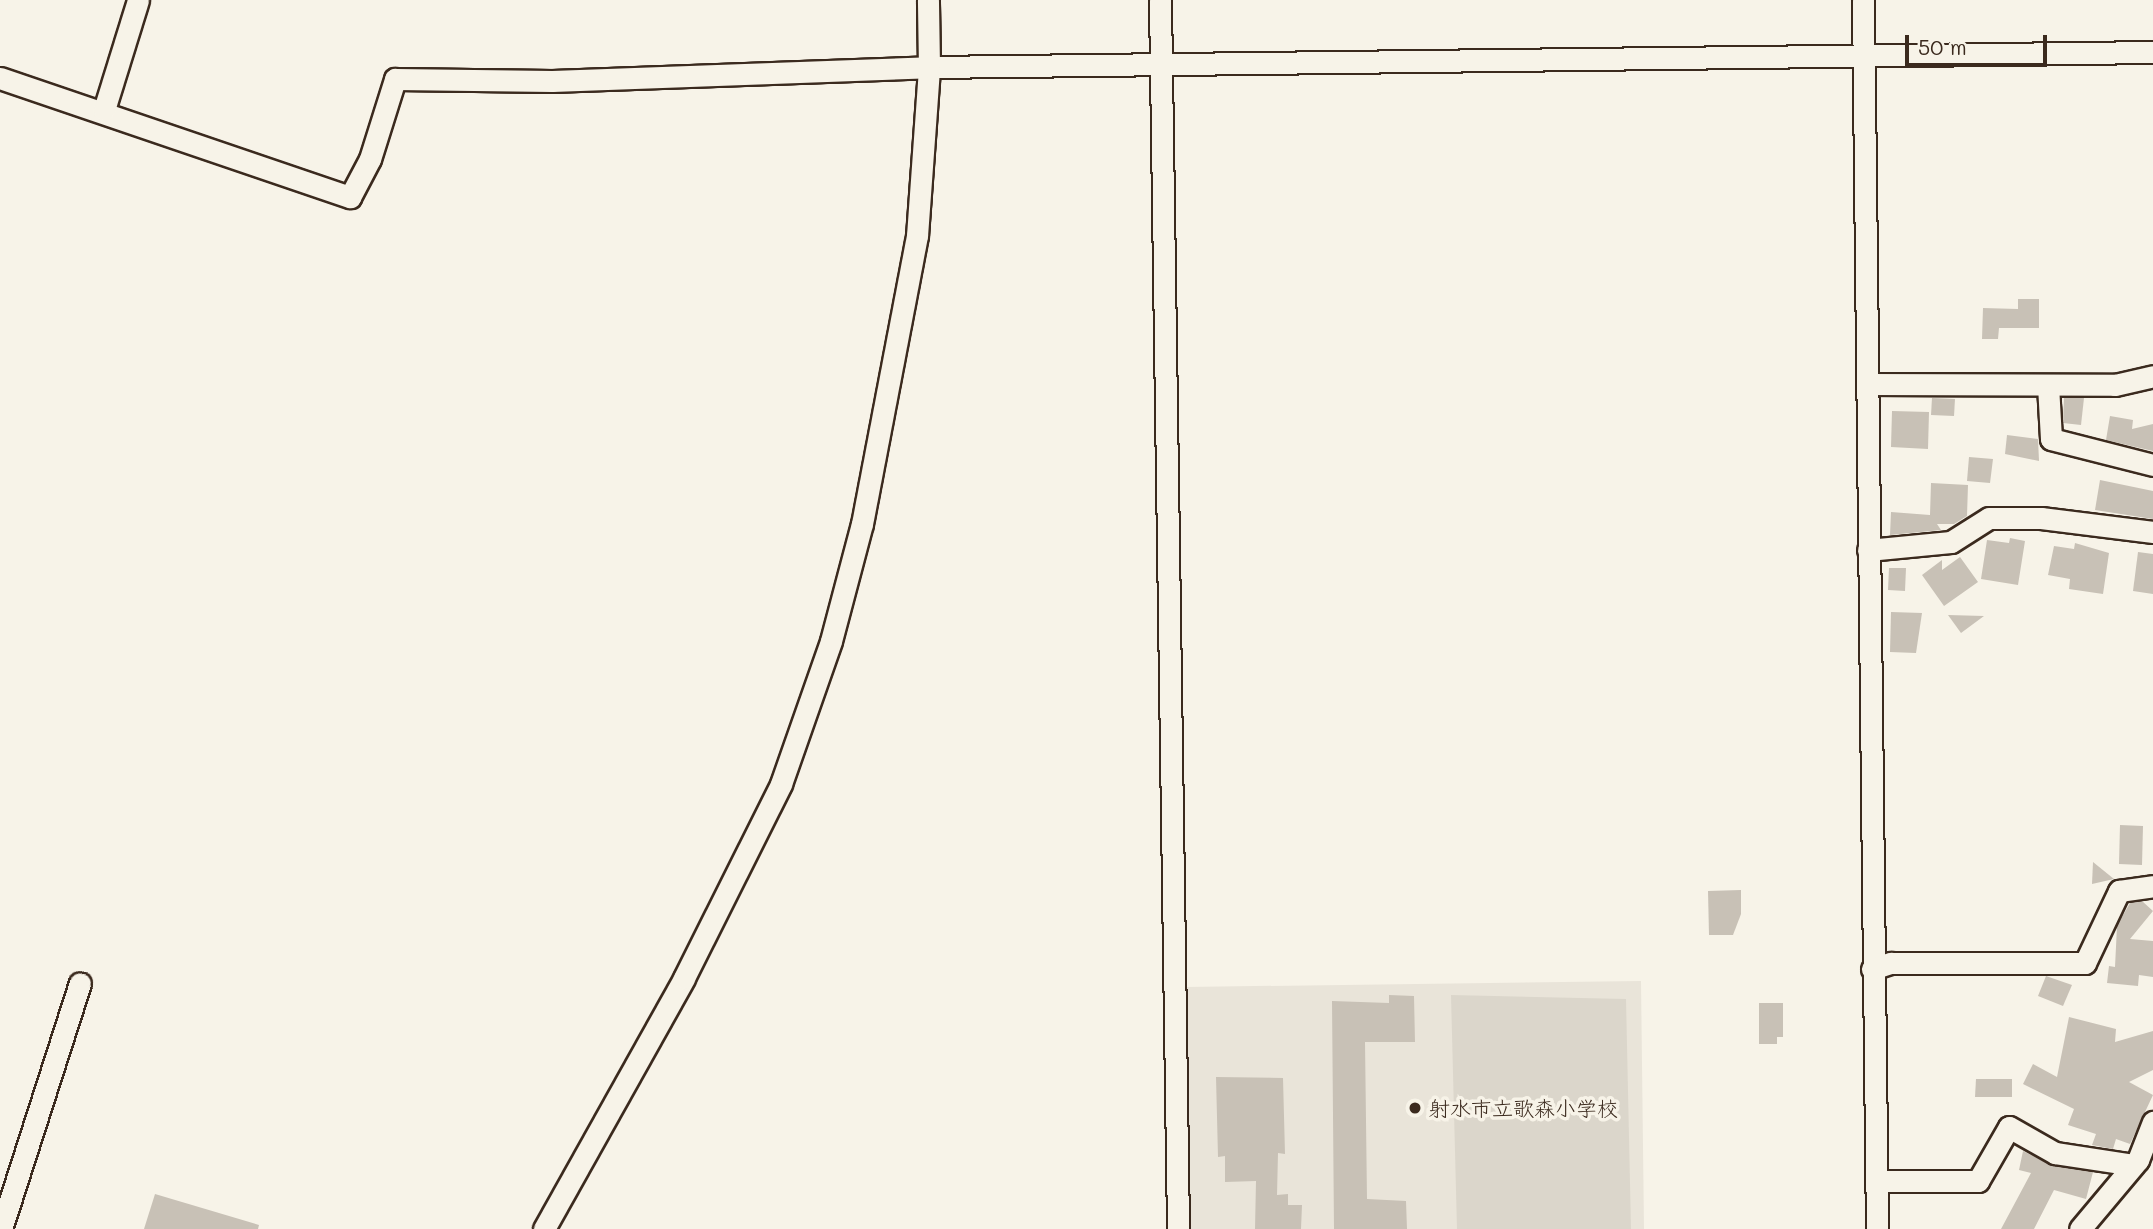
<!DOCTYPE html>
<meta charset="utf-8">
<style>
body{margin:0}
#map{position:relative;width:2153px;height:1229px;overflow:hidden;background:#f7f3e8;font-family:Mali,"Klee One",sans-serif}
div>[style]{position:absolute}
.built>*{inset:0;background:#e9e4d9}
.green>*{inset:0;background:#dbd6cb}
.building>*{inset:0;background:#c8c1b6}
.roads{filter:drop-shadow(2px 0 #3b2a1e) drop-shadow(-2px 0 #3b2a1e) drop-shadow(0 2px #3b2a1e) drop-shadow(0 -2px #3b2a1e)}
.minor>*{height:21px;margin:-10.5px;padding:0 10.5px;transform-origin:10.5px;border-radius:10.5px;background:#f7f3e8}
.dots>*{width:19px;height:19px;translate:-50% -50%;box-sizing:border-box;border:4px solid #f7f3e8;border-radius:50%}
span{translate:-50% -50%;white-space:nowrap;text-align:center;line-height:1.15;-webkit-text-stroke:7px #f7f3e8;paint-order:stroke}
.poi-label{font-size:21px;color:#3b2a1e}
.left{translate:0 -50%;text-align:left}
.scale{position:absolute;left:1905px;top:35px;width:142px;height:32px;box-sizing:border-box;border:4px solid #3b2a1e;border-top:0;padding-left:9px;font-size:21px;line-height:24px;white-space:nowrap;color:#3b2a1e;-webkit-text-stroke:5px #f7f3e8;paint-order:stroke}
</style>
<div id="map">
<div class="built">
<i style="clip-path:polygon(1641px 981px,1644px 1229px,1188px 1229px,1186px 987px)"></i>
</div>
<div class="green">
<i style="clip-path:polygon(1451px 995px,1626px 999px,1631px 1229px,1457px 1229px)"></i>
</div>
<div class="building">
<i style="clip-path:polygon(2018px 299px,2039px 299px,2039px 328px,1999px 328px,1998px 339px,1982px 339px,1983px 308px,2018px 309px)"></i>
<i style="clip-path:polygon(1932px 398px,1955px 399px,1954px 416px,1931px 415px)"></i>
<i style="clip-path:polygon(2064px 398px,2084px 398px,2081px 425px,2063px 423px)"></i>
<i style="clip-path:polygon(1892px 411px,1929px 412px,1928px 449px,1891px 447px)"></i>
<i style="clip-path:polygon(2110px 416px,2133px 420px,2132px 429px,2153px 424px,2153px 451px,2106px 440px)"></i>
<i style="clip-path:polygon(2007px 435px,2038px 439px,2039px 461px,2005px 454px)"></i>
<i style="clip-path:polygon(1969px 457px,1993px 459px,1990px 483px,1967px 481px)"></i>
<i style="clip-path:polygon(2100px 480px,2153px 491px,2153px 519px,2095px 510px)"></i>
<i style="clip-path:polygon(1931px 483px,1968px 485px,1967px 516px,1954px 524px,1937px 524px,1941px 530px,1890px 535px,1891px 512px,1930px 515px)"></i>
<i style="clip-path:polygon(2010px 538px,2025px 541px,2018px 585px,1981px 579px,1987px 540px,2009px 543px)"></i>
<i style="clip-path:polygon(2075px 543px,2109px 553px,2103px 594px,2069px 589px,2070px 579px,2048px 575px,2054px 546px,2074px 549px)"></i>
<i style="clip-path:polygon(2138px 552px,2153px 554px,2153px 594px,2133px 591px)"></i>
<i style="clip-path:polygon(1960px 557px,1978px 582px,1944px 606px,1922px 575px,1942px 560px,1942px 570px)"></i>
<i style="clip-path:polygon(1889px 568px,1906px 568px,1905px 591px,1888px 590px)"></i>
<i style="clip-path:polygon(1891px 612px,1922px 613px,1916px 653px,1890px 652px)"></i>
<i style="clip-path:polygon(1948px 615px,1984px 616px,1961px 633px)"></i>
<i style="clip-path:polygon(2120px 825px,2143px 826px,2142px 865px,2119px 864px)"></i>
<i style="clip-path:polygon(2093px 862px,2114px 879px,2092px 884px)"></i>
<i style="clip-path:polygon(1741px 890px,1741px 914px,1733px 935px,1709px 935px,1708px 891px)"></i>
<i style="clip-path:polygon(2142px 901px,2153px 911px,2130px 939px,2153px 941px,2153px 977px,2139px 975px,2138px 986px,2107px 983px,2109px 966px,2115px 967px,2117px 926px,2130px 903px)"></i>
<i style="clip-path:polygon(2046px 976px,2072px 985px,2063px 1006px,2038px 996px)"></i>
<i style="clip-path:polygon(1389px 995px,1414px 996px,1415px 1042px,1365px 1042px,1367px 1199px,1406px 1201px,1407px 1229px,1334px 1229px,1332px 1001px,1389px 1003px)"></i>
<i style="clip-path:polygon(1759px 1003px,1783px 1003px,1783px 1037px,1777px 1037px,1777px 1044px,1759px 1044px)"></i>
<i style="clip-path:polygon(2069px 1017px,2116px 1029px,2115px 1042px,2153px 1031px,2153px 1070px,2129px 1082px,2153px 1095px,2130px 1144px,2116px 1139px,2113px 1149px,2092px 1145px,2096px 1134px,2068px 1125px,2074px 1109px,2023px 1084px,2033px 1064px,2057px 1077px)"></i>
<i style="clip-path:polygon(1216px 1077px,1283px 1078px,1285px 1154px,1278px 1153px,1277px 1195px,1288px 1194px,1288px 1205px,1302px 1205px,1301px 1229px,1255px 1229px,1256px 1181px,1225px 1182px,1225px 1156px,1218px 1157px)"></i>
<i style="clip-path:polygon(1976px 1079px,2012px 1079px,2012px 1097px,1975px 1097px)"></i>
<i style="clip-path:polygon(2023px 1151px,2053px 1166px,2093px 1172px,2086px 1199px,2054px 1190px,2034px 1229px,2001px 1229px,2031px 1173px,2019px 1170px)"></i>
<i style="clip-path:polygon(155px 1194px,259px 1225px,258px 1229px,144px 1229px)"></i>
</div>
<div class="roads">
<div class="minor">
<i style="left:1160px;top:0;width:1229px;rotate:89.16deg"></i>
<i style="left:1863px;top:0;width:1229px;rotate:89.35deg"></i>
<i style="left:0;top:78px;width:370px;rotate:18.8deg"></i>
<i style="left:350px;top:197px;width:43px;rotate:-62.2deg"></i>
<i style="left:370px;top:159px;width:84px;rotate:-72.6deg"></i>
<i style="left:395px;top:79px;width:157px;rotate:0.7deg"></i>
<i style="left:552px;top:81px;width:377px;rotate:-2.1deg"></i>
<i style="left:929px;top:67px;width:1224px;rotate:-0.7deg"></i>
<i style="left:104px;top:110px;width:115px;rotate:-72.8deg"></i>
<i style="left:1867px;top:384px;width:248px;rotate:0.2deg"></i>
<i style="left:2115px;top:385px;width:39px;rotate:-13deg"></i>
<i style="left:2048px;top:385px;width:54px;rotate:86.8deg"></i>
<i style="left:2051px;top:439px;width:105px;rotate:14.3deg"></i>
<i style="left:1868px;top:550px;width:83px;rotate:-5.5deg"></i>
<i style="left:1951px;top:542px;width:45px;rotate:-32.3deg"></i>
<i style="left:1989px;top:518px;width:52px"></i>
<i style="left:2041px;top:518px;width:113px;rotate:7.1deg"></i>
<i style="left:1872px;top:969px;width:20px;rotate:-18deg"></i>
<i style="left:1891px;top:963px;width:194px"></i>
<i style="left:2085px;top:963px;width:80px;rotate:-64.7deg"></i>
<i style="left:2119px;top:891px;width:34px;rotate:-8deg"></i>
<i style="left:1876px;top:1181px;width:102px"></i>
<i style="left:1978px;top:1181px;width:62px;rotate:-60.1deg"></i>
<i style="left:2009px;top:1127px;width:53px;rotate:29.5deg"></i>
<i style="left:2055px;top:1153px;width:79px;rotate:8.7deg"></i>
<i style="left:1px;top:1229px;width:258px;rotate:-72.2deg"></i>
<i style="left:544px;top:1229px;width:287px;rotate:-60.8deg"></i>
<i style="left:684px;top:978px;width:217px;rotate:-63.4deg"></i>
<i style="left:781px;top:784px;width:151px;rotate:-70.7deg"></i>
<i style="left:831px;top:641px;width:121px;rotate:-75.2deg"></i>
<i style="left:862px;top:524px;width:293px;rotate:-79.2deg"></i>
<i style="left:917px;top:236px;width:169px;rotate:-85.9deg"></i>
<i style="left:929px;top:67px;width:67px;rotate:-90.9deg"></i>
<i style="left:2080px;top:1229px;width:90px;rotate:-50deg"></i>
<i style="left:2138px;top:1160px;width:41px;rotate:-68.5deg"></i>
</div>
</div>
<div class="dots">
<i style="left:1415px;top:1108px;background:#3b2a1e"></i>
</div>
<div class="poi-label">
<span class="left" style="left:1429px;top:1108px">射水市立歌森小学校</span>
</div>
<div class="scale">50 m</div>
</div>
